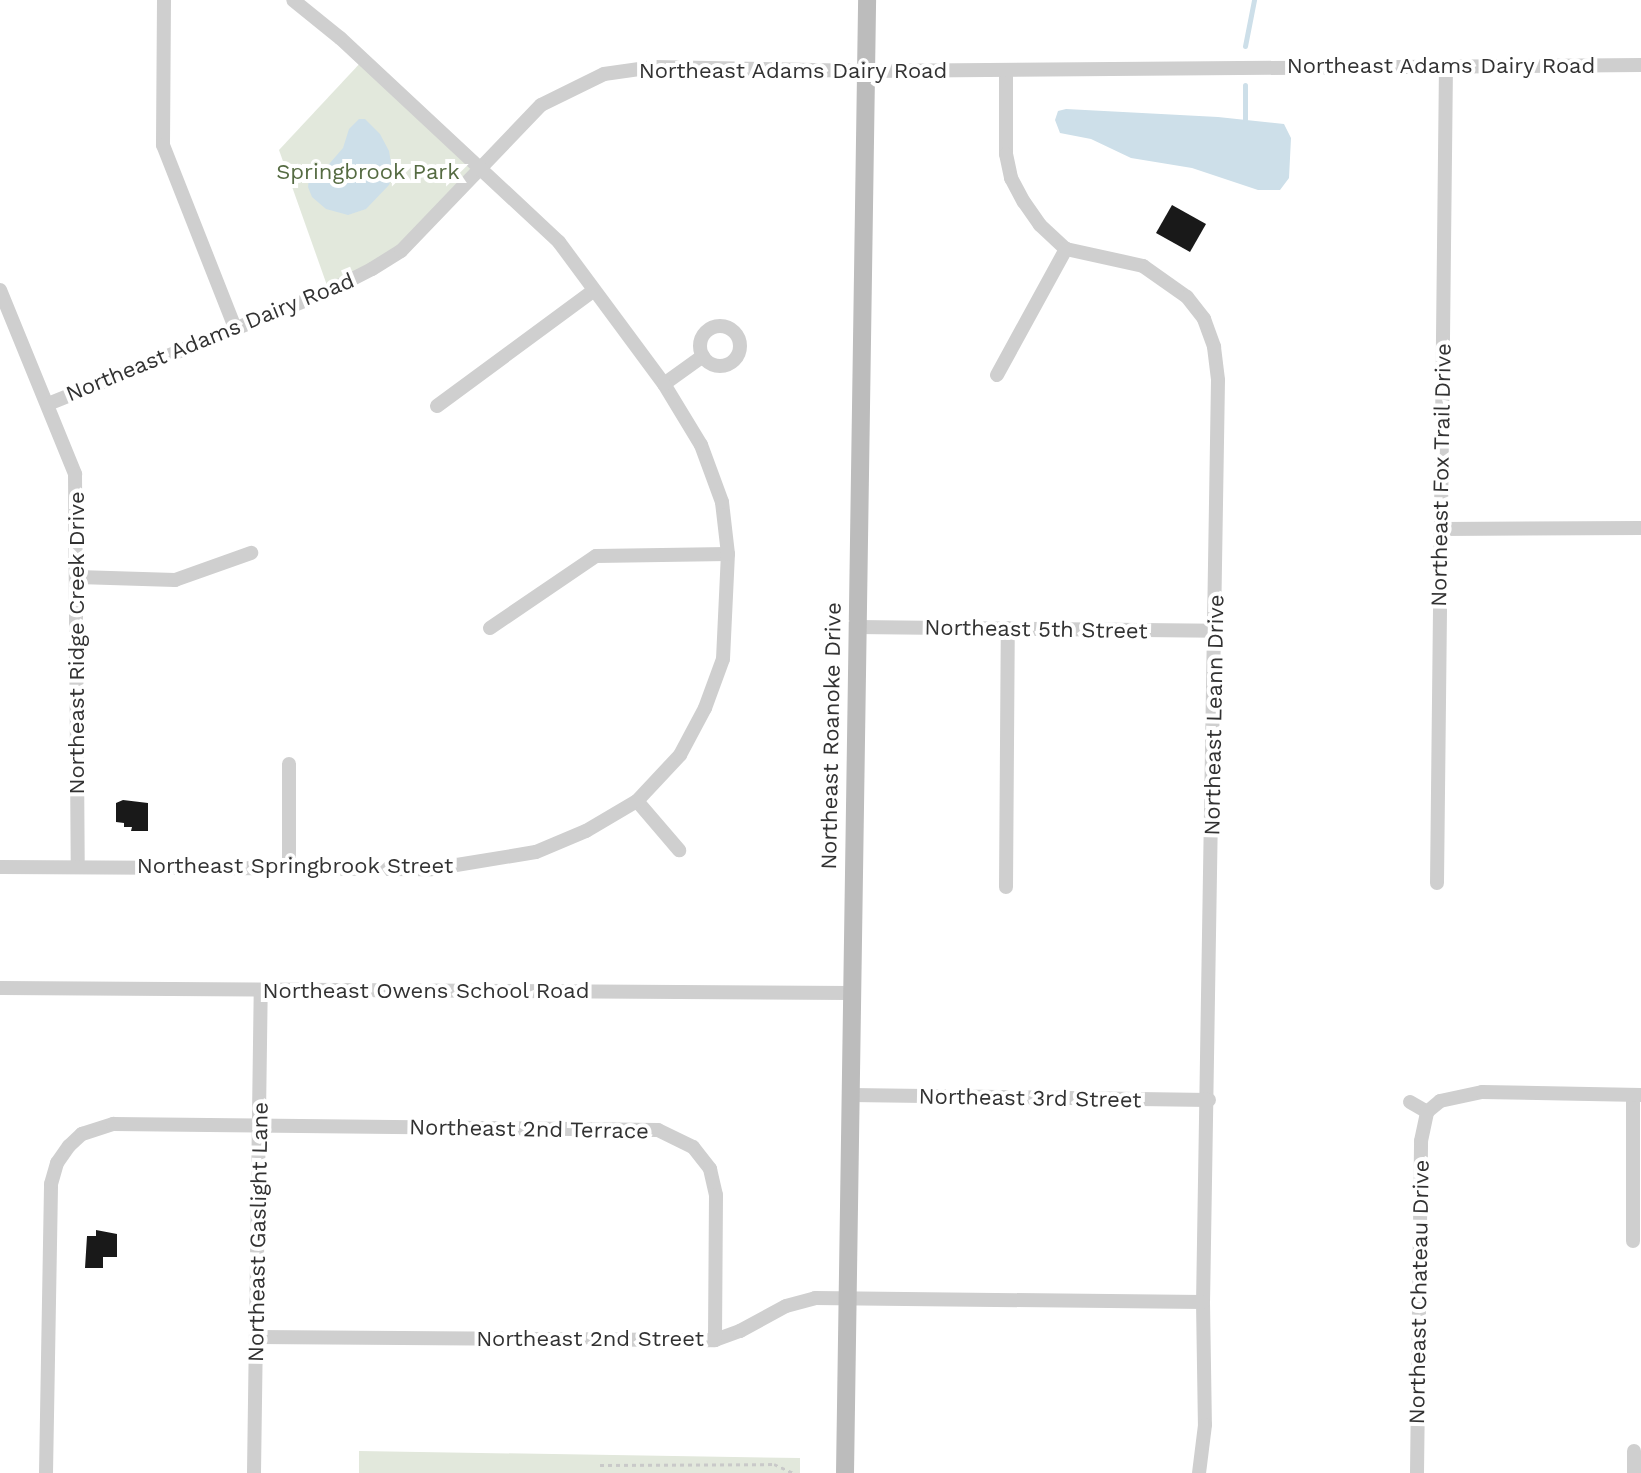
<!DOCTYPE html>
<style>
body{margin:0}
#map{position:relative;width:1641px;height:1473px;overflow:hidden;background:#fff;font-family:"Work Sans",sans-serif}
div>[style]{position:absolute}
.green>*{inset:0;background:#e2e8dc}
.water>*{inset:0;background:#cddfe9}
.stream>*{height:5px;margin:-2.5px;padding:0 2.5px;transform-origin:2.5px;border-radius:2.5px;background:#cddfe9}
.building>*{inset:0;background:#191919}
.path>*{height:3px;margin-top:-1.5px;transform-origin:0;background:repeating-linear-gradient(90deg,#c9c9c9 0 4px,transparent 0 8px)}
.street>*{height:14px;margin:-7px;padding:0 7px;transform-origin:7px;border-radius:7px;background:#cfcfcf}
.street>.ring{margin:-7px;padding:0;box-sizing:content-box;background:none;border:14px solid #cfcfcf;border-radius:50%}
.secondary>*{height:18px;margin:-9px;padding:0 9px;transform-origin:9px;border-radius:9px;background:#bcbcbc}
span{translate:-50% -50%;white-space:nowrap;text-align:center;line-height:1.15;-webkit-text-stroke:8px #fff;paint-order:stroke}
.street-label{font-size:22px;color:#323232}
.park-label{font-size:22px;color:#556b42}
</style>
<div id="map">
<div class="green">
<i style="clip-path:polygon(363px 60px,479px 167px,401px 251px,329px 291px,279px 150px)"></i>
<i style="clip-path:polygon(359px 1451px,800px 1458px,800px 1473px,359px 1473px)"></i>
</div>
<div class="water">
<i style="clip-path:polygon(1066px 109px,1218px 117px,1284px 124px,1291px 138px,1289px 178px,1280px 190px,1258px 190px,1192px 168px,1131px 158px,1091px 139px,1060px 133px,1055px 120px,1058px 111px)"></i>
<i style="clip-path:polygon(359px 119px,365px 119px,380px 134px,389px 151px,393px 175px,389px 185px,366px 209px,348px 215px,326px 209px,312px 197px,308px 187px,309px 179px,323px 171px,343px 148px,349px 129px)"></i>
</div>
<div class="stream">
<i style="left:1245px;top:46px;width:47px;rotate:-78.9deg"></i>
<i style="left:1245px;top:119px;width:34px;rotate:-90deg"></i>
</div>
<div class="building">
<i style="clip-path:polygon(1172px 205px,1206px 224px,1190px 252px,1156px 233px)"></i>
<i style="clip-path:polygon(123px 800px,148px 803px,148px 831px,131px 831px,132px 827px,124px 827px,124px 823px,116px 822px,116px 803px)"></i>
<i style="clip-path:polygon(96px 1230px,117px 1234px,117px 1257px,103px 1257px,103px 1268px,85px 1268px,87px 1236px,96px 1236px)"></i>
</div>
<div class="path">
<i style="left:600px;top:1465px;width:174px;rotate:-0.3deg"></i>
<i style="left:774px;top:1464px;width:21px;rotate:25deg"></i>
</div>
<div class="street">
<i style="left:164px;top:0;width:145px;rotate:90.4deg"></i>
<i style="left:163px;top:145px;width:197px;rotate:68.5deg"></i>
<i style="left:1006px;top:70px;width:84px;rotate:90deg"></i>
<i style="left:1006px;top:154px;width:25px;rotate:78deg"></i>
<i style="left:1011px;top:178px;width:27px;rotate:62deg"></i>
<i style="left:1024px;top:202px;width:28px;rotate:55deg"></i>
<i style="left:1040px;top:225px;width:35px;rotate:43deg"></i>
<i style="left:1066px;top:249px;width:79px;rotate:12.4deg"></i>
<i style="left:1143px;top:266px;width:54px;rotate:35.2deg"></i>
<i style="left:1187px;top:297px;width:28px;rotate:52deg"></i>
<i style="left:1204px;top:319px;width:30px;rotate:70deg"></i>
<i style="left:1214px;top:347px;width:33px;rotate:83deg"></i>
<i style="left:1218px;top:380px;width:922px;rotate:90.93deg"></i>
<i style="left:1203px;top:1302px;width:123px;rotate:89.1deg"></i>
<i style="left:1205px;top:1425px;width:48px;rotate:97.1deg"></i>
<i style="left:0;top:290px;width:199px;rotate:67.8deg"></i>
<i style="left:75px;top:474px;width:393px;rotate:89.6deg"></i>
<i class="ring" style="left:700px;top:326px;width:26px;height:26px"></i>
<i style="left:997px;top:375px;width:144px;rotate:-61.3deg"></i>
<i style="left:664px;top:384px;width:48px;rotate:-35.7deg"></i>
<i style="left:48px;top:404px;width:303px;rotate:-21.9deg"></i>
<i style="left:329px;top:291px;width:48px;rotate:-27.1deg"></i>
<i style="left:372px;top:269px;width:34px;rotate:-32deg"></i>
<i style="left:401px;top:251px;width:202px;rotate:-46.2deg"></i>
<i style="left:541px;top:105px;width:70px;rotate:-26.2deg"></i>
<i style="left:604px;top:74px;width:50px;rotate:-8deg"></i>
<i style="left:654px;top:67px;width:211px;rotate:1.1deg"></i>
<i style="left:865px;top:71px;width:776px;rotate:-0.44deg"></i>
<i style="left:437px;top:406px;width:194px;rotate:-36.4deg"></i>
<i style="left:1441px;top:529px;width:200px;rotate:-0.3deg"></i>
<i style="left:78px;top:577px;width:97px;rotate:1.8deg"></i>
<i style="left:175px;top:580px;width:81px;rotate:-19.6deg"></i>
<i style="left:856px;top:627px;width:360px;rotate:0.6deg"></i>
<i style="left:490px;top:628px;width:128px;rotate:-34.2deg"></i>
<i style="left:596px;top:556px;width:132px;rotate:-0.9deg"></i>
<i style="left:637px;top:801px;width:65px;rotate:49.4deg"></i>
<i style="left:289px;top:866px;width:102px;rotate:-90deg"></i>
<i style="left:0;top:867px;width:432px;rotate:0.3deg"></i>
<i style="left:432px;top:869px;width:105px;rotate:-9.3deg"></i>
<i style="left:536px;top:852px;width:54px;rotate:-22.8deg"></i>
<i style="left:586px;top:831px;width:59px;rotate:-30.5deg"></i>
<i style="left:637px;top:801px;width:63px;rotate:-46.9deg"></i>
<i style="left:680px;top:755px;width:53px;rotate:-62deg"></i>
<i style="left:705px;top:708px;width:52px;rotate:-69.8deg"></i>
<i style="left:723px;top:659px;width:105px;rotate:-87.3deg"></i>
<i style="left:728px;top:554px;width:52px;rotate:-96.6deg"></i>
<i style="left:722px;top:502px;width:61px;rotate:-110.2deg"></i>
<i style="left:701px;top:445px;width:71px;rotate:-121.2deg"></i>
<i style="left:664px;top:384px;width:177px;rotate:-126.5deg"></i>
<i style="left:559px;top:242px;width:299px;rotate:-137deg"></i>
<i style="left:340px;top:38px;width:60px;rotate:-141deg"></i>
<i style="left:1437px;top:883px;width:817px;rotate:-89.37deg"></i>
<i style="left:1006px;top:887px;width:259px;rotate:-89.6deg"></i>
<i style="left:0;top:988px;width:851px;rotate:0.34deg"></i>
<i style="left:851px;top:1095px;width:358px;rotate:0.8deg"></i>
<i style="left:1633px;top:1095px;width:146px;rotate:90deg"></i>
<i style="left:1410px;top:1102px;width:20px;rotate:30deg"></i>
<i style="left:1427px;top:1112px;width:17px;rotate:-40deg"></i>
<i style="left:1440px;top:1101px;width:43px;rotate:-12.1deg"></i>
<i style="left:1482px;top:1092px;width:159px;rotate:1.1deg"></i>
<i style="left:256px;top:1337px;width:459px;rotate:0.4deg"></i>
<i style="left:715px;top:1340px;width:27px;rotate:-20deg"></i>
<i style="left:740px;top:1331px;width:52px;rotate:-28.5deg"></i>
<i style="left:786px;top:1306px;width:30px;rotate:-15deg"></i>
<i style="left:815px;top:1298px;width:388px;rotate:0.6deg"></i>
<i style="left:46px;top:1473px;width:289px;rotate:-89deg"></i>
<i style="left:51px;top:1184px;width:22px;rotate:-74deg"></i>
<i style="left:57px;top:1163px;width:21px;rotate:-55deg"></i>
<i style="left:69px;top:1146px;width:18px;rotate:-43deg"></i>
<i style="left:82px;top:1134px;width:33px;rotate:-18deg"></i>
<i style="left:113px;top:1124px;width:545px;rotate:0.63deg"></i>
<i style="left:658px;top:1130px;width:39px;rotate:26deg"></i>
<i style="left:693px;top:1147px;width:28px;rotate:52deg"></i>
<i style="left:710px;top:1169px;width:27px;rotate:77deg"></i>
<i style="left:716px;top:1195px;width:145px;rotate:90.4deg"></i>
<i style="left:254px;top:1473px;width:483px;rotate:-89.2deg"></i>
<i style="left:1417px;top:1473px;width:332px;rotate:-89.3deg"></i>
<i style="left:1421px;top:1141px;width:30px;rotate:-78deg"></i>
<i style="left:1634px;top:1473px;width:22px;rotate:-90deg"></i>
</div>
<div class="secondary">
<i style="left:845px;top:1473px;width:1473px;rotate:-89.14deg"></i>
</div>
<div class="street-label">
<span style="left:1441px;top:66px">Northeast Adams Dairy Road</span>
<span style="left:793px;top:71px">Northeast Adams Dairy Road</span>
<span style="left:210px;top:337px;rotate:-22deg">Northeast Adams Dairy Road</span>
<span style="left:1441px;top:475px;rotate:-89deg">Northeast Fox Trail Drive</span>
<span style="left:1036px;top:629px;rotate:1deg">Northeast 5th Street</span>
<span style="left:77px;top:643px;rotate:-90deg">Northeast Ridge Creek Drive</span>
<span style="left:1214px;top:715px;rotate:-89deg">Northeast Leann Drive</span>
<span style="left:831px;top:736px;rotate:-89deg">Northeast Roanoke Drive</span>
<span style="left:295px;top:866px">Northeast Springbrook Street</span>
<span style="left:426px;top:991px">Northeast Owens School Road</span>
<span style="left:1030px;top:1098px;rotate:1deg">Northeast 3rd Street</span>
<span style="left:529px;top:1129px;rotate:1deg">Northeast 2nd Terrace</span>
<span style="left:258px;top:1232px;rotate:-89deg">Northeast Gaslight Lane</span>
<span style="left:1419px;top:1292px;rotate:-89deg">Northeast Chateau Drive</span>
<span style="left:590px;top:1339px">Northeast 2nd Street</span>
</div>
<div class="park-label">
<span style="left:368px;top:172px">Springbrook Park</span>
</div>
</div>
